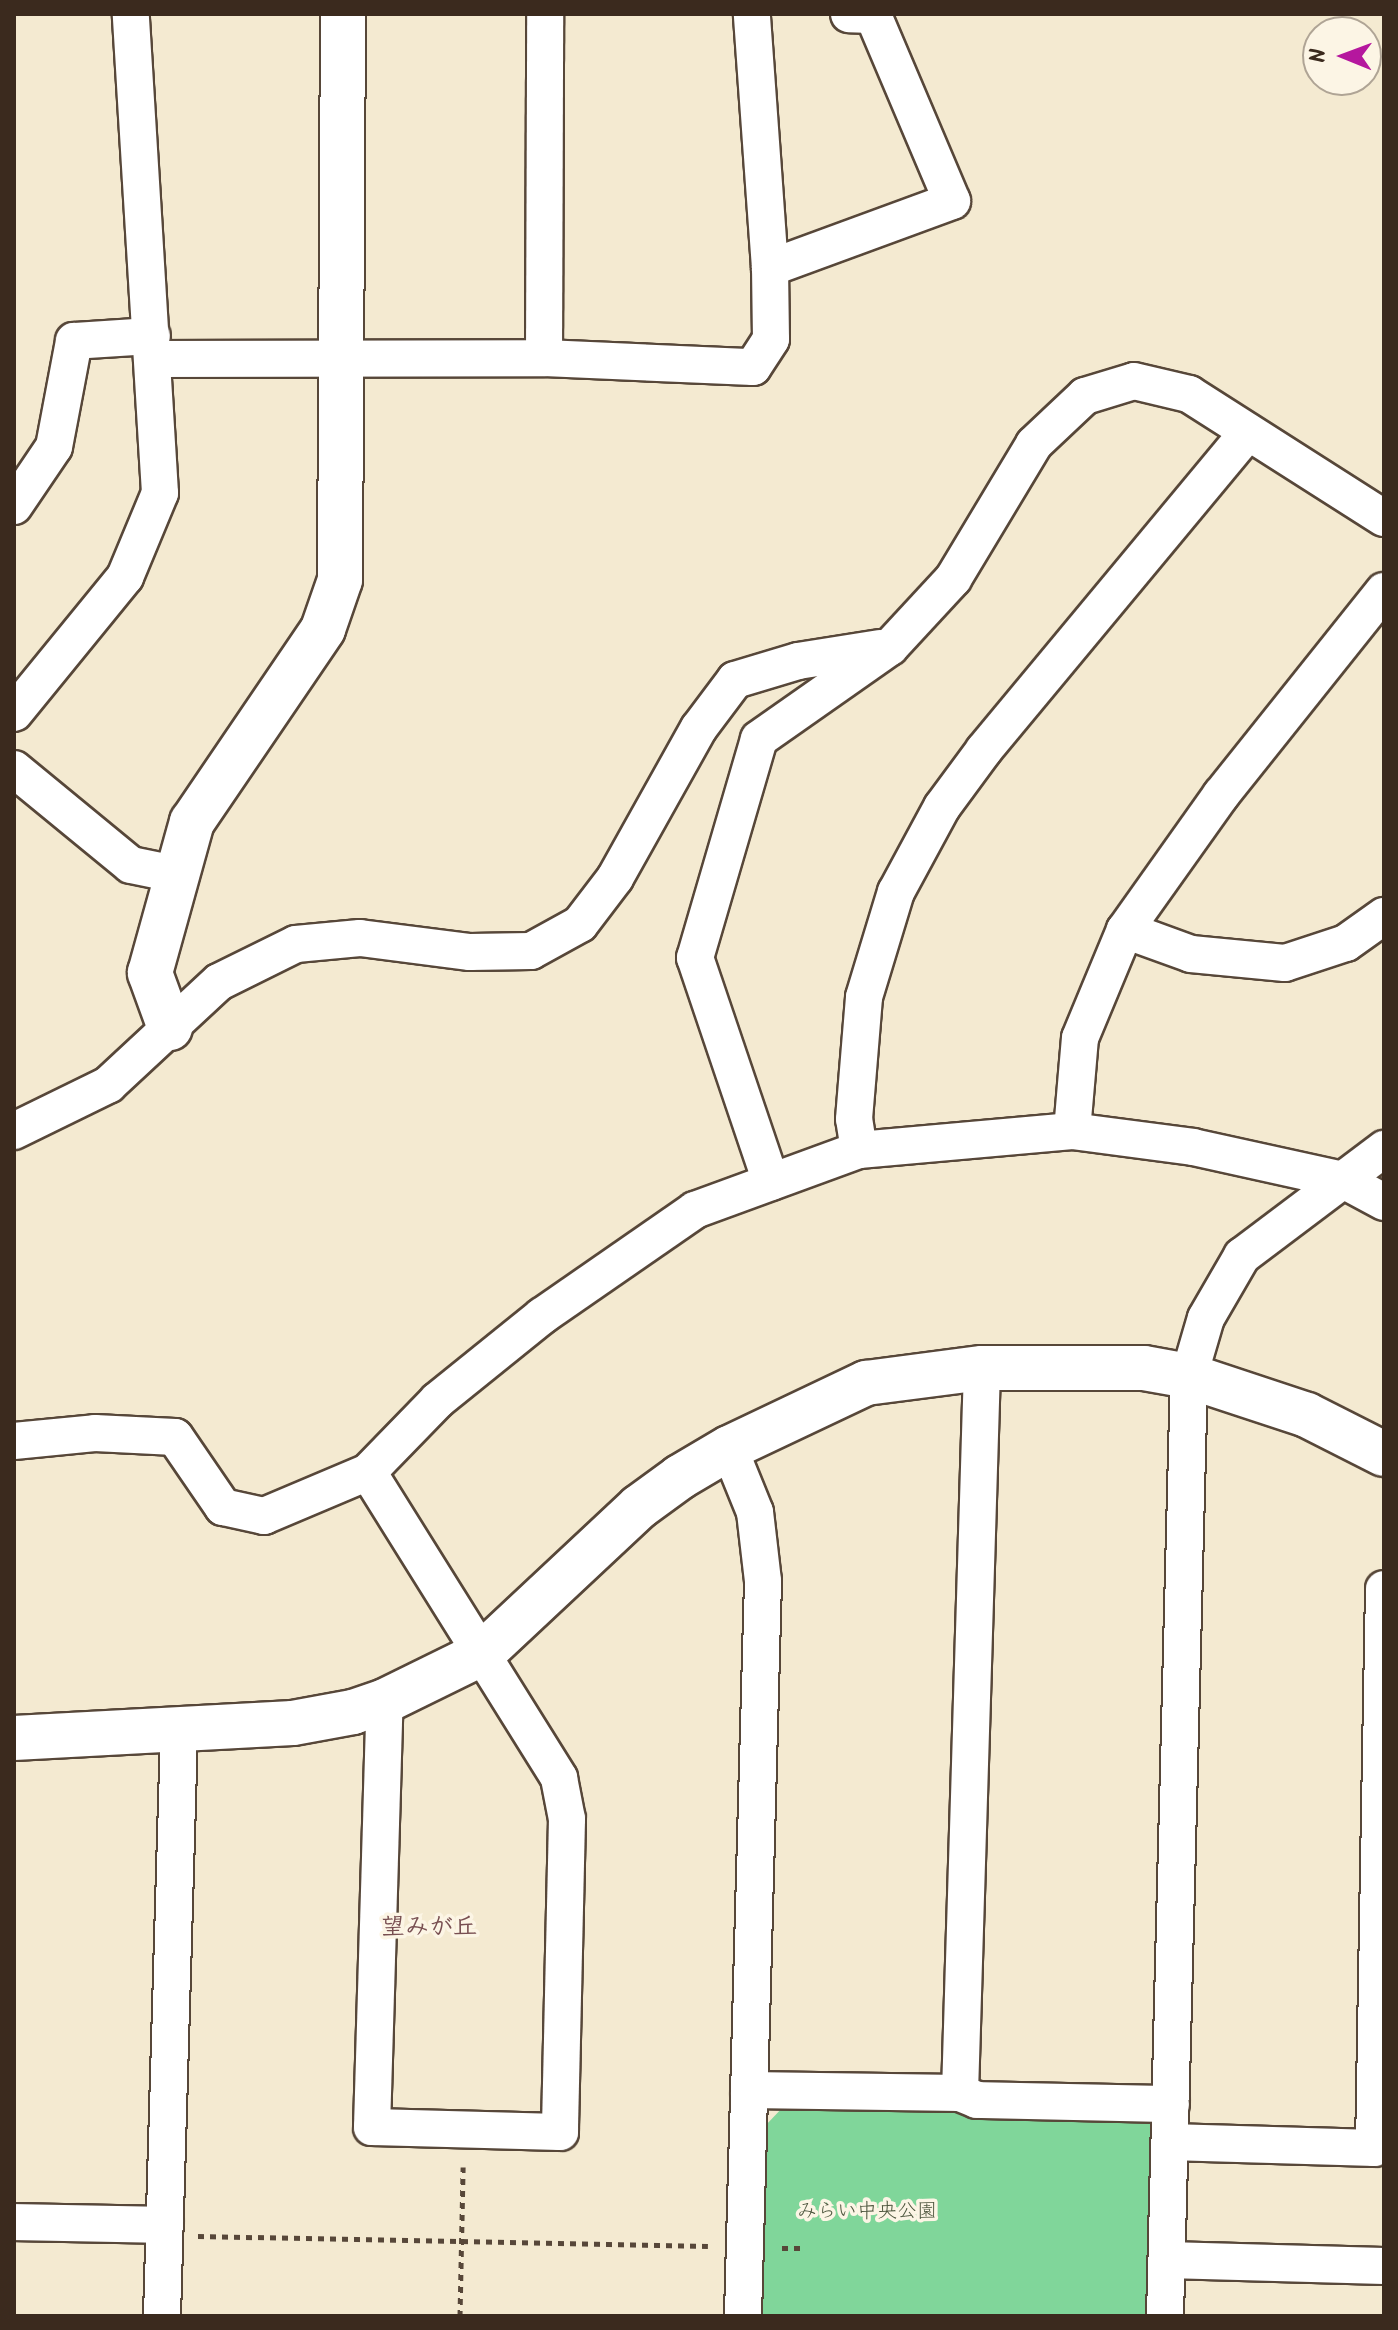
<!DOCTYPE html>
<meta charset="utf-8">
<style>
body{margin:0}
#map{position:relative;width:1398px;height:2330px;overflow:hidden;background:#f4ead1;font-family:Kalam,"Klee One",sans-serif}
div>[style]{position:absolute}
.green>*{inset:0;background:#80d69a}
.path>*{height:5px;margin-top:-2.5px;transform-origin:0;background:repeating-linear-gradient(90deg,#574739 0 6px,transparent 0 12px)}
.roads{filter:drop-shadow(2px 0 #574739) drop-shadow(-2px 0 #574739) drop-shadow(0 2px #574739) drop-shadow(0 -2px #574739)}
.minor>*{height:36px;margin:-18px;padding:0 18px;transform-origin:18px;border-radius:18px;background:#fff}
.tertiary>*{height:44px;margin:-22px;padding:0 22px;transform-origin:22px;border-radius:22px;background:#fff}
span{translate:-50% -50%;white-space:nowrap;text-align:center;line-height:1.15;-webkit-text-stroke:7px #fcf5e5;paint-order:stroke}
.park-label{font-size:20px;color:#4c553d}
.quarter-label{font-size:24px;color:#784f51;font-weight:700}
.frame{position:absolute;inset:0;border:16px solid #3b2a1e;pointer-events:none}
.north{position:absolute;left:1302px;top:16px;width:80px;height:80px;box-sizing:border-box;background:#fcf5e5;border:2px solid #afa495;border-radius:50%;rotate:271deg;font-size:22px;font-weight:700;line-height:32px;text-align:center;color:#3b2a1e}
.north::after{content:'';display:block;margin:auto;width:28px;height:36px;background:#b5179e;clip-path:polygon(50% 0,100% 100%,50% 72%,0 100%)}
</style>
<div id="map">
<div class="green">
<i style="clip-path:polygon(785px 2105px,1154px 2115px,1148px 2316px,761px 2316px,765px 2126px)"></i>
</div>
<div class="path">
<i style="left:198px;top:2236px;width:510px;rotate:1.12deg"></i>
<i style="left:782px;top:2248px;width:19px"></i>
<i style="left:460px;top:2316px;width:149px;rotate:-88.8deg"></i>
</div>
<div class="roads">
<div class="minor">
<i style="left:770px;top:268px;width:194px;rotate:-20.2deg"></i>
<i style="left:952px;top:201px;width:202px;rotate:-113deg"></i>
<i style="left:873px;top:15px;width:24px;rotate:-178deg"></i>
<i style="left:544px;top:358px;width:344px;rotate:-89.8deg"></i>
<i style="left:154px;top:359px;width:390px;rotate:-0.1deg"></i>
<i style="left:544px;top:358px;width:209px;rotate:2.5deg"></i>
<i style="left:753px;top:367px;width:33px;rotate:-57deg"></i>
<i style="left:771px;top:339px;width:71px;rotate:-90.8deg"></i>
<i style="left:770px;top:268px;width:255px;rotate:-94.1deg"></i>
<i style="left:14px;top:506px;width:71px;rotate:-55.9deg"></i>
<i style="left:54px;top:447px;width:108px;rotate:-79.3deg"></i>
<i style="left:74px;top:341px;width:78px;rotate:-3.7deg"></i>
<i style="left:14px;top:713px;width:176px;rotate:-50.8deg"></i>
<i style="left:125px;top:577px;width:91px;rotate:-67.4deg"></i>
<i style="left:160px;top:493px;width:480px;rotate:-93.5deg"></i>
<i style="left:14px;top:769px;width:151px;rotate:39.4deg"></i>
<i style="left:131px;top:865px;width:45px;rotate:11.6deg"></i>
<i style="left:1125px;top:930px;width:70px;rotate:20deg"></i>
<i style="left:1191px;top:954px;width:94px;rotate:5.5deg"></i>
<i style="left:1285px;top:963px;width:64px;rotate:-18.2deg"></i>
<i style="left:1346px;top:943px;width:47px;rotate:-35.4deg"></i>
<i style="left:14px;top:1131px;width:105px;rotate:-26.1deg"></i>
<i style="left:108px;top:1085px;width:151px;rotate:-42.9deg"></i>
<i style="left:219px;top:982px;width:86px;rotate:-26.3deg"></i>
<i style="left:296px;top:944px;width:64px;rotate:-5.4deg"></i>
<i style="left:360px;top:938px;width:111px;rotate:7.3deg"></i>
<i style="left:470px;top:952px;width:61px;rotate:-0.9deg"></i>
<i style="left:531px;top:951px;width:56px;rotate:-28.9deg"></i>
<i style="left:580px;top:924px;width:58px;rotate:-52.7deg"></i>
<i style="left:615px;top:878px;width:172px;rotate:-60.8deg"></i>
<i style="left:699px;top:728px;width:60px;rotate:-53.1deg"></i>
<i style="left:735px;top:680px;width:66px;rotate:-16.8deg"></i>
<i style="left:798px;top:661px;width:83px;rotate:-9deg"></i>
<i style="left:1072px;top:1131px;width:93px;rotate:-85.1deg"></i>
<i style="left:1080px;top:1038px;width:117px;rotate:-67.4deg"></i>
<i style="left:1125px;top:930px;width:166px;rotate:-54.6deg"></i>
<i style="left:1221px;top:795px;width:261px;rotate:-51.4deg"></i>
<i style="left:859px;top:1150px;width:31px;rotate:-99deg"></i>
<i style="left:854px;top:1119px;width:122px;rotate:-85.3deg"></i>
<i style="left:864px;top:997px;width:110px;rotate:-73.1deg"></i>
<i style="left:896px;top:892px;width:97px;rotate:-61.6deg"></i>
<i style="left:942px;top:807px;width:71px;rotate:-53.6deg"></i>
<i style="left:984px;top:750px;width:413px;rotate:-50.3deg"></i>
<i style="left:771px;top:1182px;width:237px;rotate:-108.7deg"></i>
<i style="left:695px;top:958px;width:228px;rotate:-73.7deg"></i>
<i style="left:759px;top:739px;width:160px;rotate:-35.1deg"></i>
<i style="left:890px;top:647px;width:93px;rotate:-47.2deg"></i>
<i style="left:953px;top:579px;width:157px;rotate:-59deg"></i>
<i style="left:1034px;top:444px;width:70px;rotate:-43.3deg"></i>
<i style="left:1085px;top:396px;width:51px;rotate:-17deg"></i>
<i style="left:1134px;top:381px;width:57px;rotate:13.3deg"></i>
<i style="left:1189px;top:394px;width:231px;rotate:32.5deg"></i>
<i style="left:14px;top:1441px;width:81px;rotate:-5.6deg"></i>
<i style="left:95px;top:1433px;width:80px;rotate:2.9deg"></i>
<i style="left:175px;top:1437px;width:85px;rotate:55.6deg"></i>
<i style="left:223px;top:1507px;width:42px;rotate:12.4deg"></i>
<i style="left:264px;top:1516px;width:113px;rotate:-22.9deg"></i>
<i style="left:368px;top:1472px;width:100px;rotate:-45.8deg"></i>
<i style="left:438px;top:1400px;width:134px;rotate:-38.9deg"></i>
<i style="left:542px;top:1316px;width:186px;rotate:-34.7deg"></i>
<i style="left:695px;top:1210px;width:175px;rotate:-20.1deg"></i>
<i style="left:859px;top:1150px;width:214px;rotate:-5.1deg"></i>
<i style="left:1072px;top:1131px;width:122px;rotate:7.5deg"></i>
<i style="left:1193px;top:1147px;width:154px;rotate:12.4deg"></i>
<i style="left:1343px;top:1180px;width:47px;rotate:28.2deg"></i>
<i style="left:729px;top:1448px;width:69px;rotate:67.9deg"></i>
<i style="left:755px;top:1512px;width:69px;rotate:83.4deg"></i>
<i style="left:763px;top:1581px;width:735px;rotate:91.56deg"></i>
<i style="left:368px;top:1472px;width:361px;rotate:58deg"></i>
<i style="left:559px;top:1778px;width:42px;rotate:79deg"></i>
<i style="left:567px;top:1819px;width:313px;rotate:91.3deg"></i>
<i style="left:560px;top:2132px;width:188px;rotate:-178.5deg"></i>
<i style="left:372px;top:2127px;width:426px;rotate:-88.3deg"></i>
<i style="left:749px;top:2090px;width:211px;rotate:0.8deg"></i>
<i style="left:960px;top:2093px;width:725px;rotate:-88.26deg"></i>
<i style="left:960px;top:2093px;width:18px;rotate:22deg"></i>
<i style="left:977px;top:2100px;width:194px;rotate:1.2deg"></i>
<i style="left:1170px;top:2142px;width:204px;rotate:1.7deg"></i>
<i style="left:1374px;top:2148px;width:559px;rotate:-88.98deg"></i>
<i style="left:14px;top:2222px;width:151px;rotate:1.1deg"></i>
<i style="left:1167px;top:2260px;width:217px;rotate:1.6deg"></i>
<i style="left:162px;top:2316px;width:584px;rotate:-88.33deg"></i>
<i style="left:1165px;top:2316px;width:940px;rotate:-88.54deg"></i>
<i style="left:1189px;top:1376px;width:60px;rotate:-73.7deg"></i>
<i style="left:1206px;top:1318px;width:72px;rotate:-59.9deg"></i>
<i style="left:1242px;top:1256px;width:178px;rotate:-37deg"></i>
</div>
<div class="tertiary">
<i style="left:170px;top:1028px;width:59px;rotate:-110deg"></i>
<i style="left:150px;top:973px;width:157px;rotate:-74.5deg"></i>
<i style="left:192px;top:822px;width:233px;rotate:-55.8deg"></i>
<i style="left:323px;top:629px;width:52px;rotate:-70.9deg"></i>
<i style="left:340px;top:580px;width:566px;rotate:-89.7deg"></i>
<i style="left:14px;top:1738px;width:279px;rotate:-3.1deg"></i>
<i style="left:293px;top:1723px;width:61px;rotate:-10.4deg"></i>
<i style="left:353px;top:1712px;width:34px;rotate:-19deg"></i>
<i style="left:385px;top:1701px;width:109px;rotate:-26.1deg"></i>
<i style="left:483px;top:1653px;width:214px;rotate:-43.1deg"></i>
<i style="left:639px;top:1507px;width:51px;rotate:-36.2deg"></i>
<i style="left:680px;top:1477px;width:57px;rotate:-30.6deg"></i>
<i style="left:729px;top:1448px;width:152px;rotate:-25.4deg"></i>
<i style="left:866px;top:1383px;width:117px;rotate:-7.4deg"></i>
<i style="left:982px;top:1368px;width:162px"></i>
<i style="left:1144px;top:1368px;width:46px;rotate:10.1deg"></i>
<i style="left:1189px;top:1376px;width:124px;rotate:18.3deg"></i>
<i style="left:1307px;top:1415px;width:86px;rotate:26.9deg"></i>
</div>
</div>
<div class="park-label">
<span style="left:867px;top:2212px">みらい中央公園</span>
</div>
<div class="quarter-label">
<span style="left:429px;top:1928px">望みが丘</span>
</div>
<div class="frame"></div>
<div class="north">N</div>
</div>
